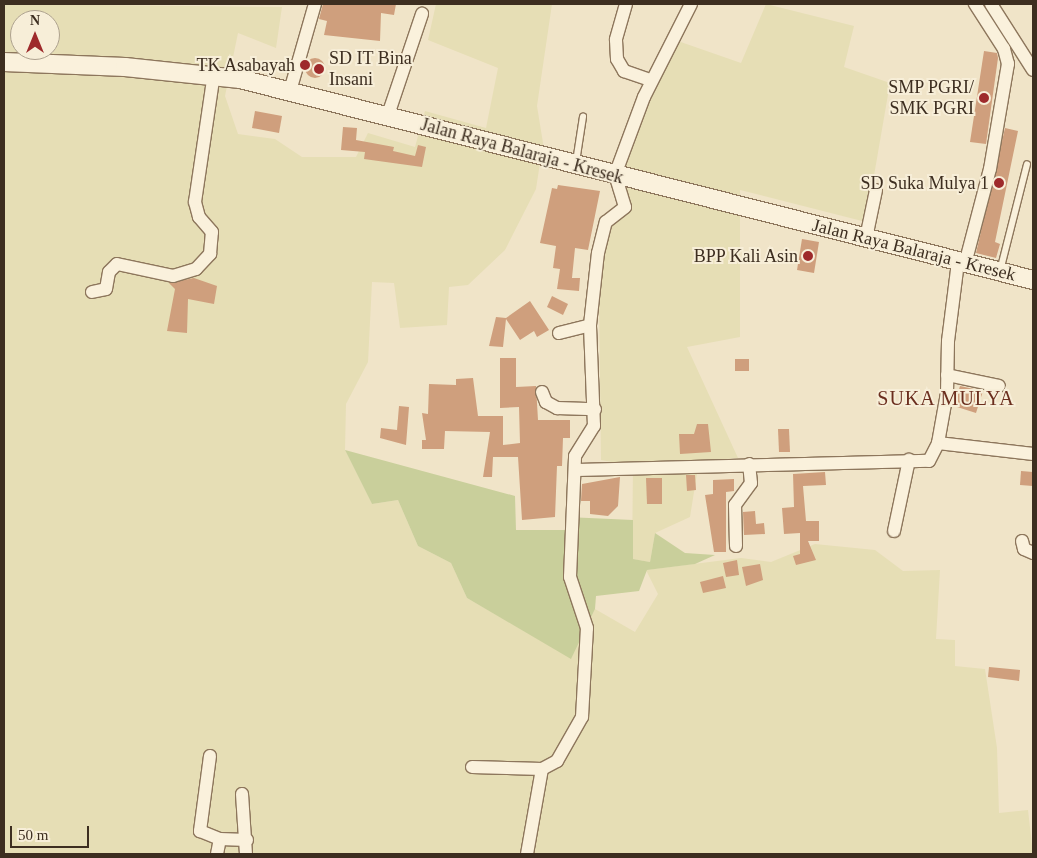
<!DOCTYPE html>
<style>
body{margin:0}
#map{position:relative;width:1037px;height:858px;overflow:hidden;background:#f0e4c8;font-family:Georgia,serif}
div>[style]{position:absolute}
.farmland>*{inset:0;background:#e6deb5}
.green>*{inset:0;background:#c9cf9b}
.canal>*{height:11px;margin:-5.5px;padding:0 5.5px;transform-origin:5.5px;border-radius:5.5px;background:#a9c4bc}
.building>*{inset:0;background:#cf9f7d}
.round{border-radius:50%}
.roads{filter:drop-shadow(1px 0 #8d765c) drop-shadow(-1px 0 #8d765c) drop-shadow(0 1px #8d765c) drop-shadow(0 -1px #8d765c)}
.lane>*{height:6px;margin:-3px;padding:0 3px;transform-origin:3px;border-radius:3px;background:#faf1dc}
.street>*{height:12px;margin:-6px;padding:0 6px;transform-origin:6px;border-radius:6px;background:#faf1dc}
.secondary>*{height:18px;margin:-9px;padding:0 9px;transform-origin:9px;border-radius:9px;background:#faf1dc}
.dots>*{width:14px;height:14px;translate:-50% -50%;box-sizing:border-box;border:2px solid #f7eed8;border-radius:50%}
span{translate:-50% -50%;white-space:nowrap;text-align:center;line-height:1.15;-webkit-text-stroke:4px #f7eed8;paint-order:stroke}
.poi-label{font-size:18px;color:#3d2e20}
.left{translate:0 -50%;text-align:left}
.right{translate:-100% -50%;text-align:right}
.street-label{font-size:18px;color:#3d2e20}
.quarter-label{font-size:20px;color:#6b2e1e;letter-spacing:1px}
.frame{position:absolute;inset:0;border:5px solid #3d2e20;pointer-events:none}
.north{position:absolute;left:10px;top:10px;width:50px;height:50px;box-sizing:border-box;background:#f7eed8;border:1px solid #ada18e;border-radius:50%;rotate:0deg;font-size:14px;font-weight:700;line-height:20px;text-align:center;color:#3d2e20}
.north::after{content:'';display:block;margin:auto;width:18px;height:22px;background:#9e2a2b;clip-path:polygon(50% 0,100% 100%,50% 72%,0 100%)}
.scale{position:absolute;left:10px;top:826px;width:79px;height:22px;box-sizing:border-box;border:2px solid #3d2e20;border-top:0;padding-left:6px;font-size:15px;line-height:18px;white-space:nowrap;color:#3d2e20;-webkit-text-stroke:4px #f7eed8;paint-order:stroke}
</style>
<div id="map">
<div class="farmland">
<i style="clip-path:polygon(evenodd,4px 4px,282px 7px,276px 48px,238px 33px,225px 96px,238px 134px,275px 139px,302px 157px,356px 157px,368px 133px,415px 147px,425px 111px,486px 128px,498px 68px,428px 40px,436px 4px,552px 4px,537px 106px,543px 143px,536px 189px,505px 250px,468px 285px,449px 287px,447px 325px,400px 328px,394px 283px,372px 282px,368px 362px,346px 404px,345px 450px,372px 504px,398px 500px,418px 546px,451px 563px,467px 598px,571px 658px,595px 609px,635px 632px,658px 594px,646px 570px,741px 558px,771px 562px,815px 544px,875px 550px,903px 571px,940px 570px,936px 639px,955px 640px,955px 666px,985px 669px,997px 748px,999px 813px,1028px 810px,1033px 854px,4px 854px,4px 4px,20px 20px,50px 20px,50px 50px,20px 50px,20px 20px)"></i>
<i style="clip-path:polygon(766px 4px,854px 26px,844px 67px,890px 83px,866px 222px,740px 190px,740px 337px,687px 347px,738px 458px,699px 461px,690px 517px,655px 533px,650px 562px,632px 559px,633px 466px,601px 460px,599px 295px,606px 224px,627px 212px,625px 161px,675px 40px,741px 63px)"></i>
</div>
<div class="green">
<i style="clip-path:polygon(345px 450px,515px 496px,516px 530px,567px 530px,567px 517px,633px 520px,633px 559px,650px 562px,655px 533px,685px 553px,715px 555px,695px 564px,647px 570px,639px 591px,596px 596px,595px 609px,571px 659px,467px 598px,451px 563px,418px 546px,398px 500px,372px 504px)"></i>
</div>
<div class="canal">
<i style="left:981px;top:4px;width:33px;rotate:52deg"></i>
</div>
<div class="building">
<i style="clip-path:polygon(323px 4px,396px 4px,394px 15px,381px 13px,380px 41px,324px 35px,327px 21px,319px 19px)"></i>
<i style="clip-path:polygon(984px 51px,997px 53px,998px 58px,986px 144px,970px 142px)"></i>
<i class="round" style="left:305px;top:58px;width:20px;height:20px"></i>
<i style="clip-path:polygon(255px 111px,282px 116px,279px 133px,252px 128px)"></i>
<i style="clip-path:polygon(343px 127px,357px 128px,356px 140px,394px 147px,393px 151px,415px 156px,418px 145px,426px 147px,422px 167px,364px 159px,365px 152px,341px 150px)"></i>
<i style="clip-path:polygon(1005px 128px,1018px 131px,995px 242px,1000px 244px,996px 258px,976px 253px)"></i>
<i style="clip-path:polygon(558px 185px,600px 191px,588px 250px,575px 248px,572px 278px,580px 278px,579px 291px,557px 289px,560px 269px,553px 268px,556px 246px,540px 243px,552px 188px,557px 189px)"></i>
<i style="clip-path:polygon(802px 239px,819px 242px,814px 273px,797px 270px)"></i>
<i style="clip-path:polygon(194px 278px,217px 286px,214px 304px,188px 299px,187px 333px,167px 331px,175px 289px,169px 283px)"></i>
<i style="clip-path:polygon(552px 296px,568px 304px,563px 315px,547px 307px)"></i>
<i style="clip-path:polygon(530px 301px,549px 330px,537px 337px,534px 331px,520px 340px,506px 319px,503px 347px,489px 346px,496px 317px,506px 318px)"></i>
<i style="clip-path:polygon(500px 358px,516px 358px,516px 387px,536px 386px,538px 420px,570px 420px,570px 438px,563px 438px,562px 466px,557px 466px,555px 517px,522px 520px,518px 457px,493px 457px,492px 477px,483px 477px,490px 432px,445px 431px,444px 449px,422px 449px,422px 440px,426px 440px,422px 413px,428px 414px,429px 384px,456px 385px,456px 379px,473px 378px,478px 416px,503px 416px,503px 445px,520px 443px,519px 407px,500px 408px)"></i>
<i style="clip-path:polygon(735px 359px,749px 359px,749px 371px,735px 371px)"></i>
<i style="clip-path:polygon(960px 386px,983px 391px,976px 413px,954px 406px)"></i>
<i style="clip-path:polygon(399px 406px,409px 407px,406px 445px,380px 438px,381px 428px,397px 430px)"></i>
<i style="clip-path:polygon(697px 424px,708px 424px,711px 452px,680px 454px,679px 434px,694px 434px)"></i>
<i style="clip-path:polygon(778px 429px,789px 429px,790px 452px,779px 452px)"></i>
<i style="clip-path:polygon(1021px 471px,1033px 472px,1033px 486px,1020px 485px)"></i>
<i style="clip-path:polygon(825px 472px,826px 485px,803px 486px,806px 521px,819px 521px,819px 541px,808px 541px,816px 560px,796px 565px,793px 556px,800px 554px,800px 533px,784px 534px,782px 508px,794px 507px,793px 474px)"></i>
<i style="clip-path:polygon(686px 475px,695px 475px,696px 490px,687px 491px)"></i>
<i style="clip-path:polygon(620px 477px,618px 506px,608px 516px,590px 514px,590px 501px,581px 501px,582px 484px)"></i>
<i style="clip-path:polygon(646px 478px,662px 478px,662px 504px,647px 504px)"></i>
<i style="clip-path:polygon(734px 479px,734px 491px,726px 492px,726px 552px,714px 552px,705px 495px,713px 494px,713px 480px)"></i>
<i style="clip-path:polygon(755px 511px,756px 524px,764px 523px,765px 534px,744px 535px,743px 512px)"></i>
<i style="clip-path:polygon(737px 560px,739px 575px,726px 577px,723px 563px)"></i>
<i style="clip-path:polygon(760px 564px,763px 580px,746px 586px,742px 567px)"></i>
<i style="clip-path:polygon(723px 576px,726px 588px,703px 593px,700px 582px)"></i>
<i style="clip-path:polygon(989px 667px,1020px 670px,1019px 681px,988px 677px)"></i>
</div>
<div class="roads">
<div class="lane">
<i style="left:576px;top:162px;width:46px;rotate:-81.2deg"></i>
<i style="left:1000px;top:271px;width:110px;rotate:-75.8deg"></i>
</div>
<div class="street">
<i style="left:626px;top:4px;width:37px;rotate:106deg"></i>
<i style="left:616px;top:40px;width:19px;rotate:87deg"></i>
<i style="left:617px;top:59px;width:14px;rotate:60deg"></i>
<i style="left:624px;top:71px;width:28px;rotate:19deg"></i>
<i style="left:991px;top:4px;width:78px;rotate:57.5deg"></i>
<i style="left:290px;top:91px;width:91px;rotate:-74deg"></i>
<i style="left:388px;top:115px;width:107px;rotate:-71.4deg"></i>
<i style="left:866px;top:238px;width:49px;rotate:-78.2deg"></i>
<i style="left:965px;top:264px;width:98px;rotate:-75.3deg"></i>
<i style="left:990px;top:169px;width:107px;rotate:-80.3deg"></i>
<i style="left:1008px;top:64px;width:16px;rotate:-105deg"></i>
<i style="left:1004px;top:49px;width:54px;rotate:-122.8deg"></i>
<i style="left:92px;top:292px;width:14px;rotate:-12deg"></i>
<i style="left:106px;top:289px;width:17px;rotate:-80deg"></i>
<i style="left:109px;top:272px;width:11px;rotate:-45deg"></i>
<i style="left:117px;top:264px;width:57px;rotate:12.1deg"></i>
<i style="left:173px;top:276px;width:24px;rotate:-17deg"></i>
<i style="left:196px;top:269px;width:21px;rotate:-47deg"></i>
<i style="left:210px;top:254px;width:22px;rotate:-85deg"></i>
<i style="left:212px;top:232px;width:20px;rotate:-131deg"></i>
<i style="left:199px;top:217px;width:16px;rotate:-105deg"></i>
<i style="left:195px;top:202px;width:129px;rotate:-81.6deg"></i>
<i style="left:559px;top:333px;width:32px;rotate:-14deg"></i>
<i style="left:947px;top:375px;width:53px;rotate:11.9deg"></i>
<i style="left:542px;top:392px;width:11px;rotate:68deg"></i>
<i style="left:546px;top:402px;width:13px;rotate:29deg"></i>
<i style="left:557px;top:408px;width:38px;rotate:2deg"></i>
<i style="left:938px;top:443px;width:96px;rotate:6.6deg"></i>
<i style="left:577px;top:470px;width:352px;rotate:-1.5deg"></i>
<i style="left:929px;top:461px;width:20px;rotate:-63deg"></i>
<i style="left:938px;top:443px;width:51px;rotate:-79.8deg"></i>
<i style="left:947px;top:393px;width:52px;rotate:-88.9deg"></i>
<i style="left:948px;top:341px;width:80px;rotate:-82.8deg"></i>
<i style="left:894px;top:531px;width:73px;rotate:-78.1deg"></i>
<i style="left:1022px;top:541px;width:8px;rotate:76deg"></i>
<i style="left:1024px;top:549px;width:10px;rotate:24deg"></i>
<i style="left:736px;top:546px;width:41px;rotate:-91.4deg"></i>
<i style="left:735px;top:505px;width:27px;rotate:-54deg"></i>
<i style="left:751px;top:483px;width:19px;rotate:-96deg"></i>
<i style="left:210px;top:756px;width:76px;rotate:97.6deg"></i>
<i style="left:200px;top:831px;width:22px;rotate:22deg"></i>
<i style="left:220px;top:839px;width:27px;rotate:2deg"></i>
<i style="left:472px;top:767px;width:70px;rotate:1.6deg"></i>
<i style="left:542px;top:769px;width:17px;rotate:-28deg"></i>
<i style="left:557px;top:761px;width:51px;rotate:-60.4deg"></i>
<i style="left:582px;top:717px;width:89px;rotate:-86.8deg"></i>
<i style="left:587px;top:628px;width:54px;rotate:-108.4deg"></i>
<i style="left:570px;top:577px;width:121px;rotate:-87.6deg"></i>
<i style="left:575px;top:456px;width:36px;rotate:-58deg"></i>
<i style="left:594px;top:426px;width:101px;rotate:-92.3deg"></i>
<i style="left:590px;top:325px;width:72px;rotate:-83.7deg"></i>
<i style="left:598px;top:253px;width:32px;rotate:-76deg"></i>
<i style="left:606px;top:222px;width:24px;rotate:-38deg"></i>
<i style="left:625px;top:207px;width:34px;rotate:-107deg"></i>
<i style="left:615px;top:175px;width:83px;rotate:-69.6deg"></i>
<i style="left:644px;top:97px;width:104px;rotate:-63.2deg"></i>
<i style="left:242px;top:794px;width:60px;rotate:86.2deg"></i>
<i style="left:217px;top:854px;width:15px;rotate:-79deg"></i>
<i style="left:527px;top:854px;width:86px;rotate:-80deg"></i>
</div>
<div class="secondary">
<i style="left:4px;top:62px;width:121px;rotate:2.4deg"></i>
<i style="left:125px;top:67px;width:116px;rotate:6deg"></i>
<i style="left:240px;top:79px;width:818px;rotate:14.22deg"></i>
</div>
</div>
<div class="dots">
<i style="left:305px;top:65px;background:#9e2a2b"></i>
<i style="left:319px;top:69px;background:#9e2a2b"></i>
<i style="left:984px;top:98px;background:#9e2a2b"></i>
<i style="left:999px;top:183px;background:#9e2a2b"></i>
<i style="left:808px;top:256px;background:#9e2a2b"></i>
</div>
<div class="poi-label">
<span class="left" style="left:329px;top:69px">SD IT Bina<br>Insani</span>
<span class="right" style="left:295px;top:65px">TK Asabayah</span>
<span class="right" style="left:974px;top:98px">SMP PGRI/<br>SMK PGRI</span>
<span class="right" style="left:989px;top:183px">SD Suka Mulya 1</span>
<span class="right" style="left:798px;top:256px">BPP Kali Asin</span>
</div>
<div class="street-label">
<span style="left:522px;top:151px;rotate:15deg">Jalan Raya Balaraja - Kresek</span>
<span style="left:914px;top:250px;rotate:14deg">Jalan Raya Balaraja - Kresek</span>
</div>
<div class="quarter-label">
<span style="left:946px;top:398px">SUKA MULYA</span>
</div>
<div class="frame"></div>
<div class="north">N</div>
<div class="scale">50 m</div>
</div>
